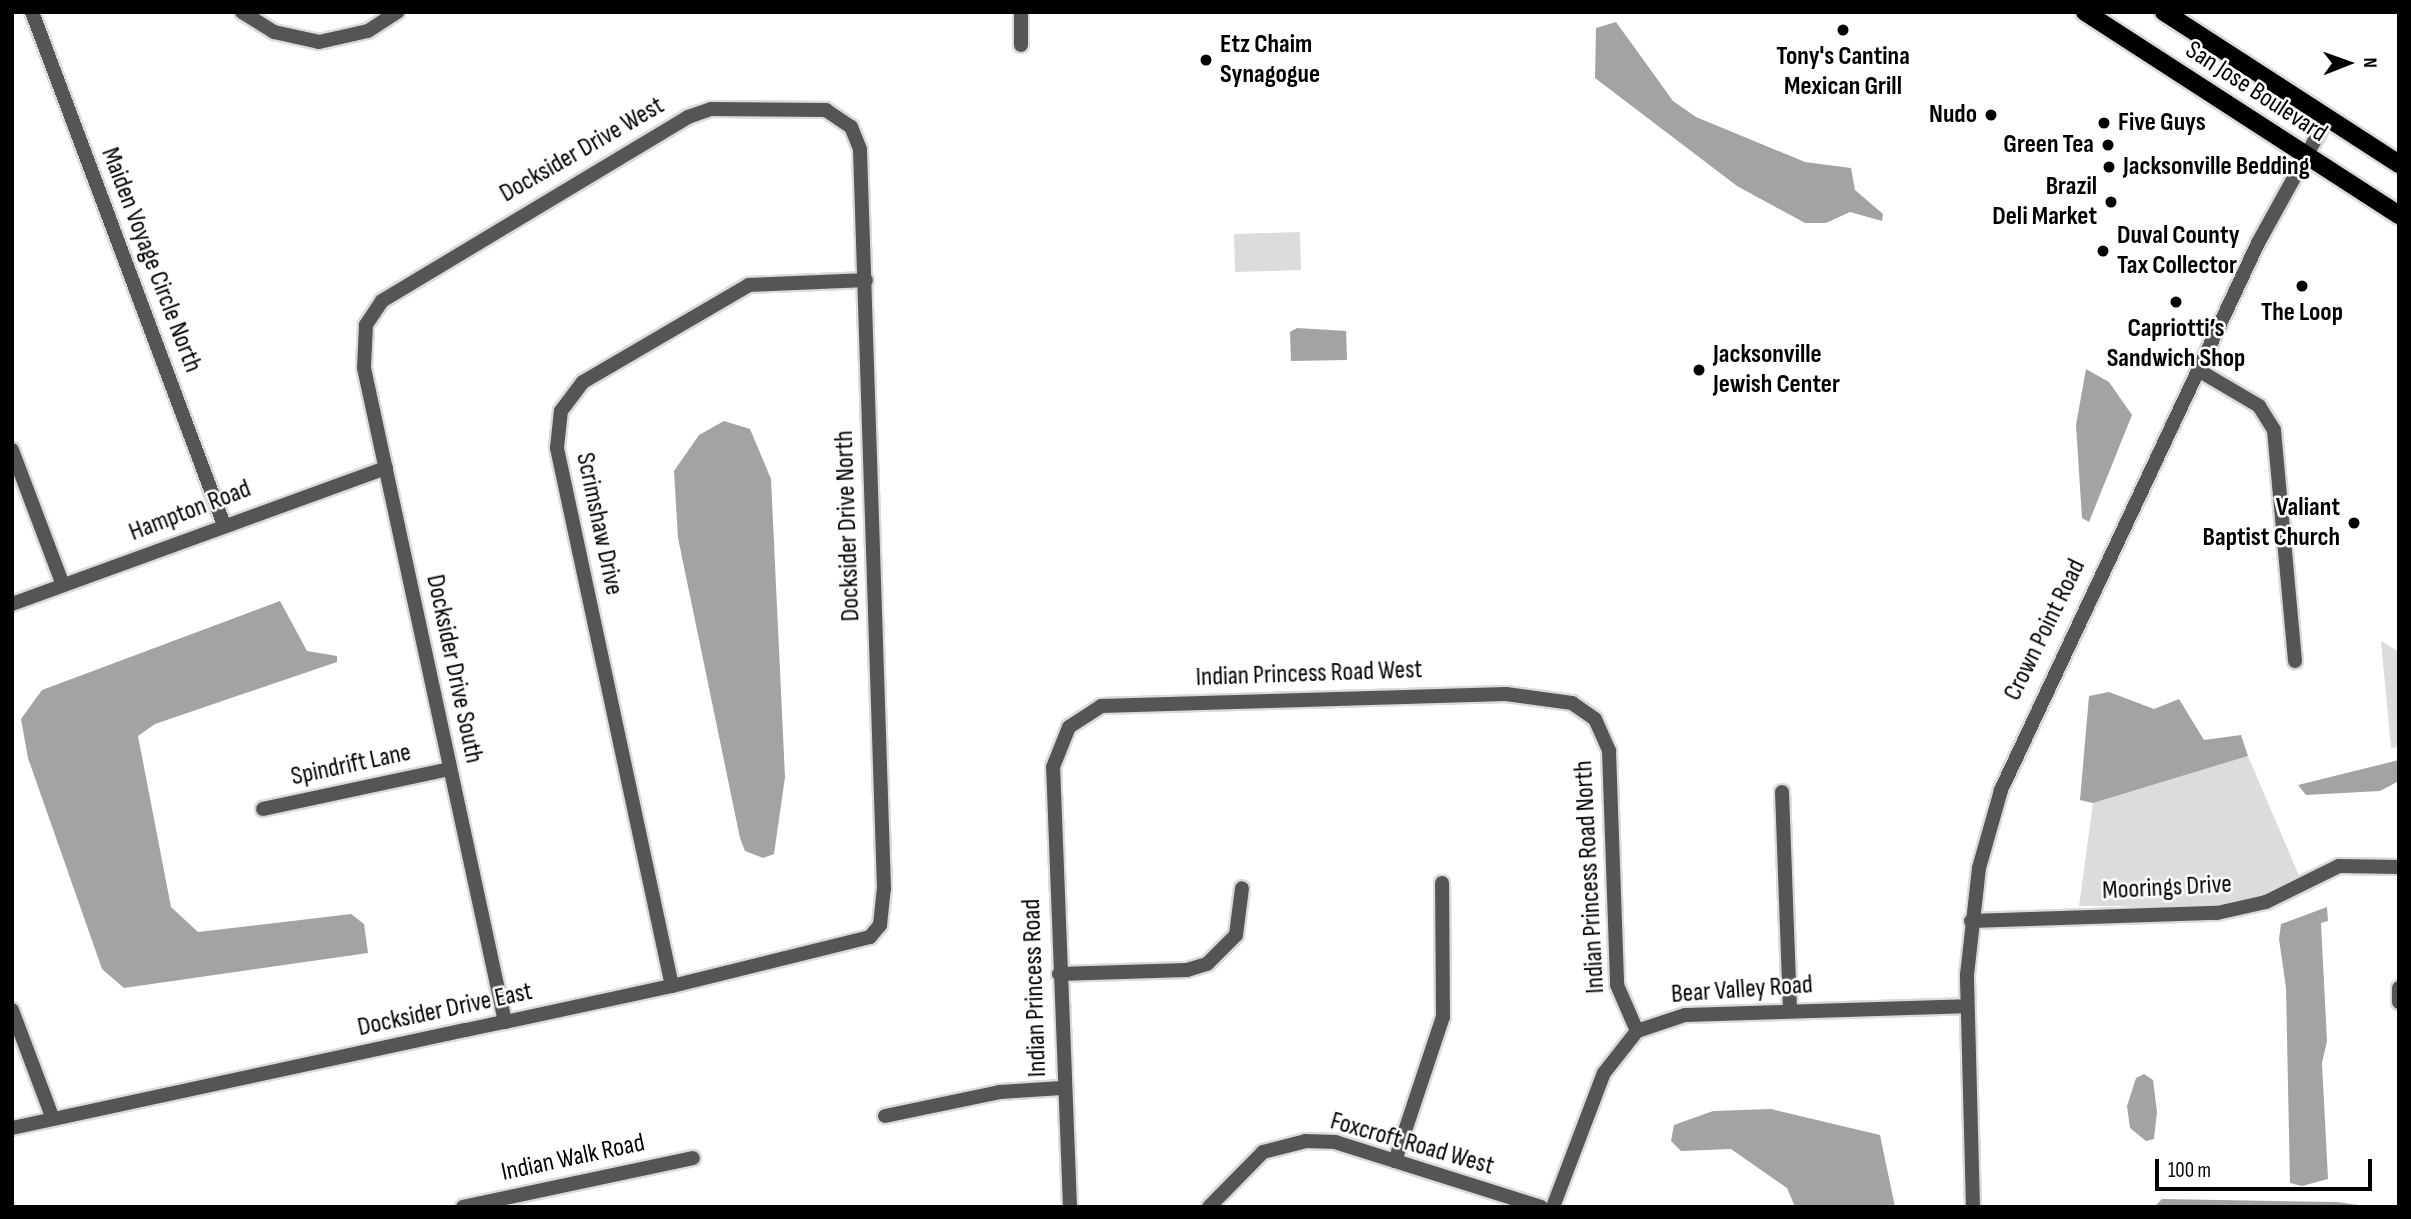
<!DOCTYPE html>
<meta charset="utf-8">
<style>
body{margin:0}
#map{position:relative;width:2411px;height:1219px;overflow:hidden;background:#fff;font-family:"Sofia Sans Condensed",sans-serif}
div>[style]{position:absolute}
.green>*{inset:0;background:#dcdcdc}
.water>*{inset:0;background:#a3a3a3}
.roads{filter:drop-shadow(2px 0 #dbdbdb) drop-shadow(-2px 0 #dbdbdb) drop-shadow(0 2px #dbdbdb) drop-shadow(0 -2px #dbdbdb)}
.minor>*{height:14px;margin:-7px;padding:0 7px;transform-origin:7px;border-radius:7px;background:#555}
.tertiary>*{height:14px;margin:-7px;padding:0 7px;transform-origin:7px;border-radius:7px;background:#555}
.primary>*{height:18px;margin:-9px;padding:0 9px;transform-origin:9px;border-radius:9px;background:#000}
.dots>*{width:19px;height:19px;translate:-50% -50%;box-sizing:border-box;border:4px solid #fff;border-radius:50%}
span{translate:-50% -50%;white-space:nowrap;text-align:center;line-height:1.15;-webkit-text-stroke:5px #fff;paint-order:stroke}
.poi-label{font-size:26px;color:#000;font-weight:700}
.left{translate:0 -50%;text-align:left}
.right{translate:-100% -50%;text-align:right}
.street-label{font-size:26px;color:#000}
.frame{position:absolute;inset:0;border:14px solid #000;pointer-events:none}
.north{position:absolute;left:2313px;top:28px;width:70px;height:70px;-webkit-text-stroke:5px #fff;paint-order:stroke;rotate:89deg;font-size:19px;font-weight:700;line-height:28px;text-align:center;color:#000}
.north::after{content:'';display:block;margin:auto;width:24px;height:32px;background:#000;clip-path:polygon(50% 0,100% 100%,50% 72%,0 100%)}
.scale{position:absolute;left:2155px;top:1159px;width:217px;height:32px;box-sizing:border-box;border:4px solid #000;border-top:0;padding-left:9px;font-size:21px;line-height:24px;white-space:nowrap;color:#000;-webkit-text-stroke:5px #fff;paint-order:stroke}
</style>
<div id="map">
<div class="green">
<i style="clip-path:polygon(1300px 232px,1301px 270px,1235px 272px,1234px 234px)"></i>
<i style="clip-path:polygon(2381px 641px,2399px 652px,2399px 747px,2391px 748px)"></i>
<i style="clip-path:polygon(2248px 756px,2300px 878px,2253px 899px,2198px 906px,2079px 906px,2093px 803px)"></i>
</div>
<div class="water">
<i style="clip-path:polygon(1616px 22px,1673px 101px,1696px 117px,1805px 162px,1851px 168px,1855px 190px,1883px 214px,1882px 221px,1850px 212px,1826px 223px,1805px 223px,1737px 186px,1595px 78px,1596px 28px)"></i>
<i style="clip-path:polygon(1297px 328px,1346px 331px,1347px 360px,1291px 361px,1290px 332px)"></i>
<i style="clip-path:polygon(2086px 369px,2109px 382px,2132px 415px,2089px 522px,2082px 518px,2076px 425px)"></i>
<i style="clip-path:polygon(724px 421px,750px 429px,771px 479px,785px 777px,774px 854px,763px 858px,745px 851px,740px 838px,678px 538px,674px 471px,699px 435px)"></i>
<i style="clip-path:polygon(280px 601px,307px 651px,337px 656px,337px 662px,155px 724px,138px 736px,171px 907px,198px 932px,351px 914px,364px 924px,368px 953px,124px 988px,102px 969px,28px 758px,21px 719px,42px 690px)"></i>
<i style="clip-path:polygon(2109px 692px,2154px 709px,2179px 699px,2204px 740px,2241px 735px,2248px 756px,2093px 803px,2080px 800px,2089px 696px)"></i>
<i style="clip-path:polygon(2399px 760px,2399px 781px,2380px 791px,2306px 795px,2298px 785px)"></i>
<i style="clip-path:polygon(2327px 907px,2328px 921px,2321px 923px,2327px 1041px,2322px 1063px,2328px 1179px,2302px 1186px,2290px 1183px,2286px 988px,2279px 939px,2281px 924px)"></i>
<i style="clip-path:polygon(2144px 1074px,2153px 1080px,2157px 1112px,2154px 1139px,2146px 1141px,2130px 1128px,2127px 1106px,2136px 1078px)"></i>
<i style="clip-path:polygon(1771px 1109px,1880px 1135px,1895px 1207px,1795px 1207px,1787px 1188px,1731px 1149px,1681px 1151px,1671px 1141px,1674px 1125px,1713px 1111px)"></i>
<i style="clip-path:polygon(2162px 1199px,2337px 1202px,2371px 1207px,2154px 1207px)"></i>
</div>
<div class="roads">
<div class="minor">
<i style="left:32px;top:12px;width:548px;rotate:69.48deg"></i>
<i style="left:242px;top:12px;width:38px;rotate:32deg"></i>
<i style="left:274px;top:32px;width:46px;rotate:12.5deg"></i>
<i style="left:319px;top:42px;width:50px;rotate:-12.7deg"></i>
<i style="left:368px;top:31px;width:35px;rotate:-33deg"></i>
<i style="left:1021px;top:45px;width:33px;rotate:-90deg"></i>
<i style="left:2198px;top:370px;width:71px;rotate:30.5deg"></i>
<i style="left:2259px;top:406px;width:28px;rotate:58deg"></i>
<i style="left:2274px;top:430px;width:232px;rotate:84.8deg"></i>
<i style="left:12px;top:450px;width:144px;rotate:69.3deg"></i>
<i style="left:12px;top:604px;width:398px;rotate:-20deg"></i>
<i style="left:1782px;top:792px;width:218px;rotate:87.9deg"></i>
<i style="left:263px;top:809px;width:191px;rotate:-12.1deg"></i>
<i style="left:1971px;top:921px;width:246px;rotate:-1.9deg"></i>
<i style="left:2217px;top:913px;width:50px;rotate:-12.7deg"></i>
<i style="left:2266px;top:902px;width:81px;rotate:-26.3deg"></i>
<i style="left:2339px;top:866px;width:60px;rotate:1deg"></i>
<i style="left:1059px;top:974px;width:128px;rotate:-1.8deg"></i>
<i style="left:1187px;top:970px;width:21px;rotate:-17deg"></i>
<i style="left:1207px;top:964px;width:41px;rotate:-45deg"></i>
<i style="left:1236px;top:935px;width:47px;rotate:-82.7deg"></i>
<i style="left:672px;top:986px;width:550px;rotate:-102.07deg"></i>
<i style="left:557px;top:448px;width:37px;rotate:-84deg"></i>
<i style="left:561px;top:411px;width:36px;rotate:-53deg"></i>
<i style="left:583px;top:382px;width:192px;rotate:-30.3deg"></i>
<i style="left:749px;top:285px;width:117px;rotate:-2.4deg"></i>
<i style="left:2399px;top:988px;width:14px;rotate:90deg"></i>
<i style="left:12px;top:1010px;width:116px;rotate:69.4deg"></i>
<i style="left:885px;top:1116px;width:117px;rotate:-11.8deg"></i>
<i style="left:1000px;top:1092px;width:62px;rotate:-3.7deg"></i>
<i style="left:12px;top:1128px;width:464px;rotate:-12.2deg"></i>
<i style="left:466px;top:1030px;width:40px;rotate:-12deg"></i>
<i style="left:505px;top:1022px;width:171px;rotate:-12.2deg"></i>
<i style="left:672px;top:986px;width:204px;rotate:-13.9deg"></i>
<i style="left:870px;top:937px;width:16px;rotate:-50deg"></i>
<i style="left:880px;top:925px;width:36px;rotate:-84deg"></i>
<i style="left:884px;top:889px;width:740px;rotate:-91.86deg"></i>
<i style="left:860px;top:149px;width:24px;rotate:-112deg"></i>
<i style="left:851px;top:127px;width:30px;rotate:-146deg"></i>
<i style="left:826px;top:110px;width:115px;rotate:-179.5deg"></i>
<i style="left:711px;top:109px;width:24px;rotate:161deg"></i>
<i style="left:688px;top:117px;width:357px;rotate:149deg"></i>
<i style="left:382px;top:301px;width:29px;rotate:124deg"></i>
<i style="left:366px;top:325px;width:43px;rotate:92.7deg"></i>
<i style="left:364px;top:368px;width:669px;rotate:77.83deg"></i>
<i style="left:1395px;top:1161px;width:152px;rotate:-71.6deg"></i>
<i style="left:1443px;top:1017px;width:134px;rotate:-90.4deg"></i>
<i style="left:463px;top:1207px;width:235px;rotate:-12deg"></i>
<i style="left:1070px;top:1207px;width:440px;rotate:-92.2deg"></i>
<i style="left:1053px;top:767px;width:43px;rotate:-68.2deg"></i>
<i style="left:1069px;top:727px;width:38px;rotate:-33deg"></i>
<i style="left:1101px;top:706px;width:405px;rotate:-1.7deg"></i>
<i style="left:1506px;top:694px;width:67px;rotate:7.8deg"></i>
<i style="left:1572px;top:703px;width:28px;rotate:35deg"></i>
<i style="left:1595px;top:719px;width:35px;rotate:66deg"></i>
<i style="left:1609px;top:751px;width:234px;rotate:88deg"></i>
<i style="left:1617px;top:985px;width:50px;rotate:66.5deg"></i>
<i style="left:1209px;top:1207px;width:77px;rotate:-45.5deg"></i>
<i style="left:1263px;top:1152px;width:44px;rotate:-14.3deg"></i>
<i style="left:1306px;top:1141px;width:29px;rotate:2deg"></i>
<i style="left:1335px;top:1142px;width:216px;rotate:17.5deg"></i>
<i style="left:1553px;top:1207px;width:143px;rotate:-69.2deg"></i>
<i style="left:1604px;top:1073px;width:53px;rotate:-51.8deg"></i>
<i style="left:1637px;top:1031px;width:51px;rotate:-18.4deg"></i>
<i style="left:1685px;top:1015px;width:281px;rotate:-1.8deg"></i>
</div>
<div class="tertiary">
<i style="left:1973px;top:1207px;width:232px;rotate:-91.5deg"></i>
<i style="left:1967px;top:975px;width:108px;rotate:-83.6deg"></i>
<i style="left:1979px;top:868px;width:81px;rotate:-74.2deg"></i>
<i style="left:2001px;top:790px;width:604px;rotate:-64.83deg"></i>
<i style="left:2258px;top:243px;width:143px;rotate:-61.1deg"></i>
</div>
<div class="primary">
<i style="left:2085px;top:12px;width:374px;rotate:32.9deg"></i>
<i style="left:2164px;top:12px;width:280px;rotate:32.9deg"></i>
</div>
</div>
<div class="dots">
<i style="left:1843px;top:30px;background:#000"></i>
<i style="left:1206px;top:60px;background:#000"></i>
<i style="left:1991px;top:115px;background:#000"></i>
<i style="left:2104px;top:123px;background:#000"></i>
<i style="left:2108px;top:145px;background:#000"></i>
<i style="left:2109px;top:167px;background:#000"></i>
<i style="left:2111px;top:202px;background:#000"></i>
<i style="left:2103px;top:251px;background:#000"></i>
<i style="left:2302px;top:286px;background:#000"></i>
<i style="left:2176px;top:302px;background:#000"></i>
<i style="left:1699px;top:370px;background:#000"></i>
<i style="left:2354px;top:523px;background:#000"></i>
</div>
<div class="poi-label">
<span class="left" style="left:1220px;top:60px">Etz Chaim<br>Synagogue</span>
<span style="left:1843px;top:72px">Tony's Cantina<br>Mexican Grill</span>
<span class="right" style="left:1977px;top:115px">Nudo</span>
<span class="left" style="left:2118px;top:123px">Five Guys</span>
<span class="right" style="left:2094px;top:145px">Green Tea</span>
<span class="left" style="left:2123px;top:167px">Jacksonville Bedding</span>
<span class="right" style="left:2097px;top:202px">Brazil<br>Deli Market</span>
<span class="left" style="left:2117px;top:251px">Duval County<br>Tax Collector</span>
<span style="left:2302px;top:313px">The Loop</span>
<span style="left:2176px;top:344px">Capriotti’s<br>Sandwich Shop</span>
<span class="left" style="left:1713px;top:370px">Jacksonville<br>Jewish Center</span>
<span class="right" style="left:2340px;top:523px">Valiant<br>Baptist Church</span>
</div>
<div class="street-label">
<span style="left:2256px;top:92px;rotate:33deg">San Jose Boulevard</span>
<span style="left:582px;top:150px;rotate:-30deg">Docksider Drive West</span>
<span style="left:151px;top:260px;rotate:69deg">Maiden Voyage Circle North</span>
<span style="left:190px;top:511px;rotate:-21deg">Hampton Road</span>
<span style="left:599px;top:524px;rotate:78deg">Scrimshaw Drive</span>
<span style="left:848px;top:526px;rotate:-92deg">Docksider Drive North</span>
<span style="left:2045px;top:630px;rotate:-64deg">Crown Point Road</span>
<span style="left:454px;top:669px;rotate:78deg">Docksider Drive South</span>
<span style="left:1309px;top:674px;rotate:-2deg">Indian Princess Road West</span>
<span style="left:351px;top:765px;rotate:-12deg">Spindrift Lane</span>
<span style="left:1590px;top:877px;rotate:-93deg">Indian Princess Road North</span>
<span style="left:2167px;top:888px;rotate:-3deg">Moorings Drive</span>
<span style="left:1035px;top:988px;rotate:-92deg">Indian Princess Road</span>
<span style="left:1742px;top:990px;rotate:-4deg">Bear Valley Road</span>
<span style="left:445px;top:1010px;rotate:-12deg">Docksider Drive East</span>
<span style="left:1412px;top:1144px;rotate:16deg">Foxcroft Road West</span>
<span style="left:573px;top:1158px;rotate:-12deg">Indian Walk Road</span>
</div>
<div class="frame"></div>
<div class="north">N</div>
<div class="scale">100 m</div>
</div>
